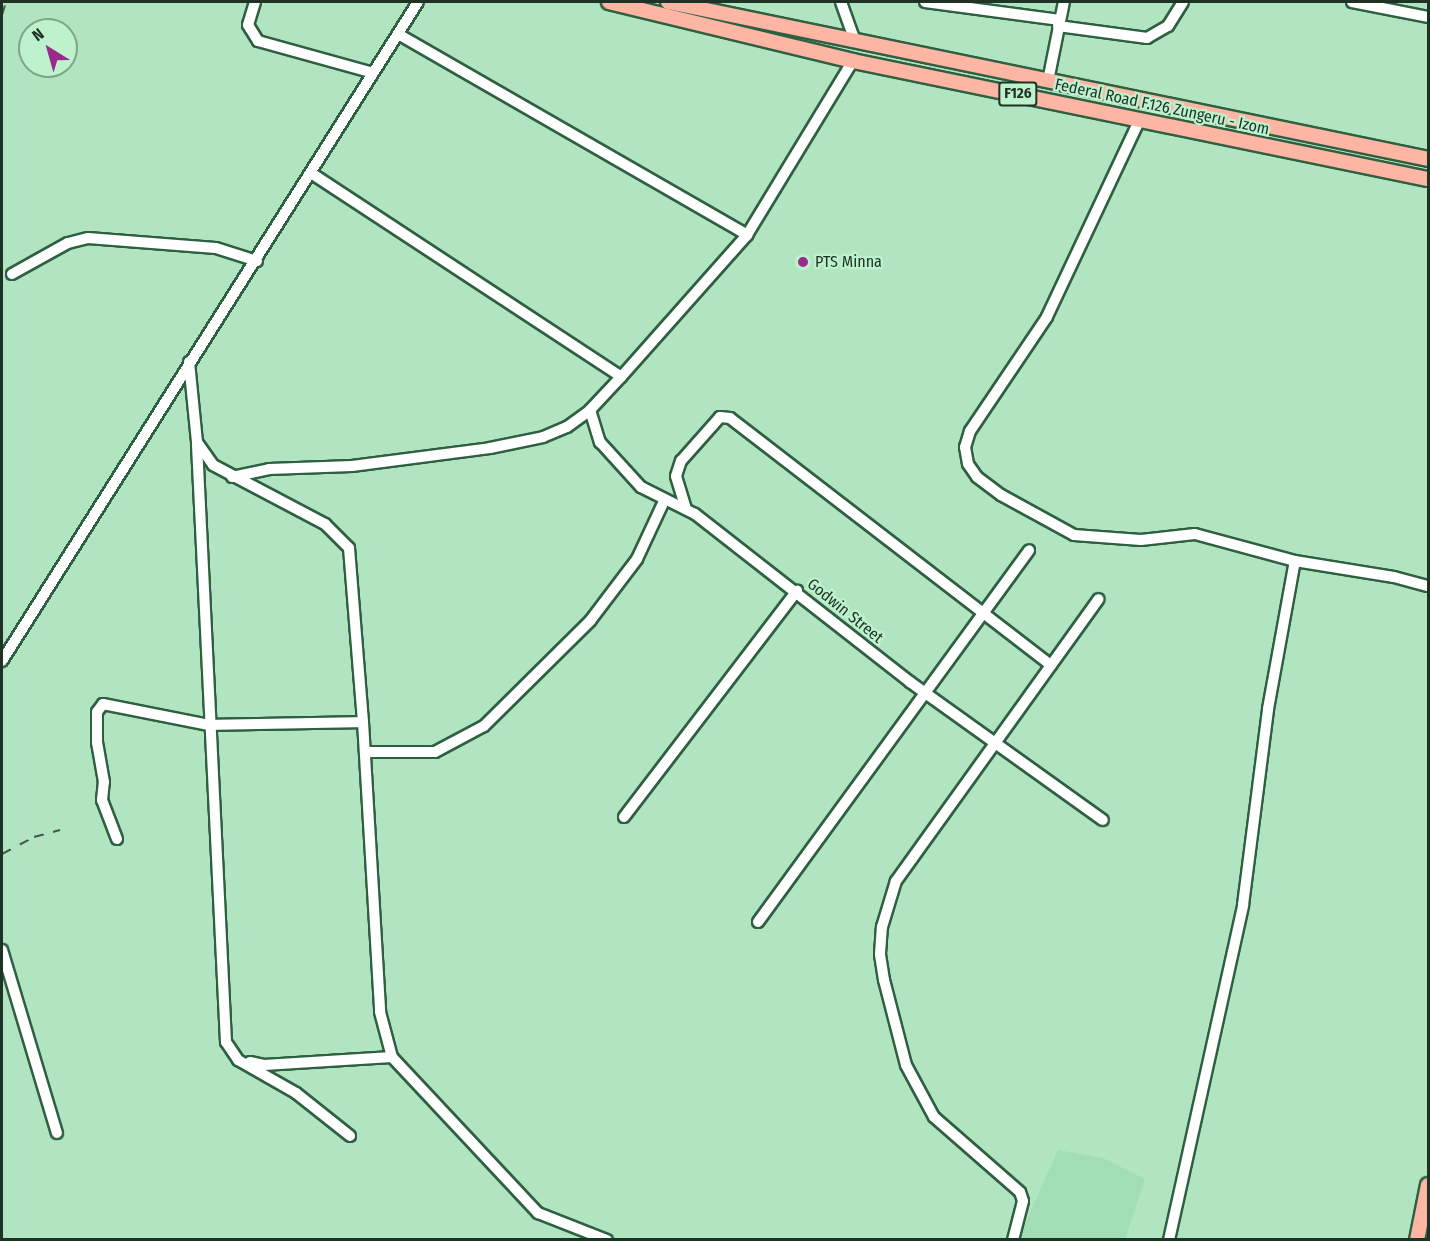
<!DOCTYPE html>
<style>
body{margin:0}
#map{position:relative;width:1430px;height:1241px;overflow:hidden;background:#b1e5c1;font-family:"Fira Sans Condensed",sans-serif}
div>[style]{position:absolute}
.built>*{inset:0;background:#a2deb5}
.roads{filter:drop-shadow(2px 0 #2f5f41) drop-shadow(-2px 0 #2f5f41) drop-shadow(0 2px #2f5f41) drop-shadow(0 -2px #2f5f41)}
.minor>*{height:10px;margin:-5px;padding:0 5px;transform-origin:5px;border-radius:5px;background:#fff}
.major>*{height:14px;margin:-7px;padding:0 7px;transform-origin:7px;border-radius:7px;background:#fdb5a4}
.rail>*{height:2px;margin-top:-1px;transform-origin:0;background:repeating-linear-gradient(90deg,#405b49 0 10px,transparent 0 20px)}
.dots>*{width:16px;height:16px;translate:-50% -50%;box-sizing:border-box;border:3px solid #bef2ce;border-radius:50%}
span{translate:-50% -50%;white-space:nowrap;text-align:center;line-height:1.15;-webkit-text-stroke:4.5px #bef2ce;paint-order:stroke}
.shield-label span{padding:2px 4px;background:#bef2ce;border:2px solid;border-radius:4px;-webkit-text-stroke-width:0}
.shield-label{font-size:15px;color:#1e3225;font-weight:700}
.street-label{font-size:16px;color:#1e3225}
.poi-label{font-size:16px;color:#1e3225}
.left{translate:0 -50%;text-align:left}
.frame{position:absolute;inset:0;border:3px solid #1e3225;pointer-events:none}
.north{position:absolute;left:18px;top:18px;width:60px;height:60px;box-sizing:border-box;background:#bef2ce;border:2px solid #7ea58a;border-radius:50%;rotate:323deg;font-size:16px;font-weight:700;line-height:24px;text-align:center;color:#1e3225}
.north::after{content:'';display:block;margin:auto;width:21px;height:27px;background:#9a2b8a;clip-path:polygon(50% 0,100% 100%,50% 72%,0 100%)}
</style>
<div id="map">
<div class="built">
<i style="clip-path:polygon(1058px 1150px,1103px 1158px,1145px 1179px,1125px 1239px,1018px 1240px)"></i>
</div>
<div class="roads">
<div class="minor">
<i style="left:255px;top:2px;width:24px;rotate:107deg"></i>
<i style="left:248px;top:25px;width:19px;rotate:58deg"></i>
<i style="left:258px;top:41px;width:119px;rotate:15.5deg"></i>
<i style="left:841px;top:2px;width:41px;rotate:70.3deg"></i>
<i style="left:925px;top:2px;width:136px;rotate:7.6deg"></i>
<i style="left:1352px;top:2px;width:77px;rotate:11.2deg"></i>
<i style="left:1058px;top:26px;width:90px;rotate:7.7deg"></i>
<i style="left:1147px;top:38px;width:24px;rotate:-30deg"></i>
<i style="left:1168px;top:26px;width:28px;rotate:-58deg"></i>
<i style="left:398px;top:34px;width:403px;rotate:29.9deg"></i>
<i style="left:1048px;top:81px;width:81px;rotate:-78.6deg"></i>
<i style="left:1140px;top:119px;width:219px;rotate:115.2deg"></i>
<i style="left:1047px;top:317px;width:138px;rotate:124deg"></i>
<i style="left:970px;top:431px;width:17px;rotate:107deg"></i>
<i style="left:965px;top:447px;width:17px;rotate:80deg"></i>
<i style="left:968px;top:464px;width:16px;rotate:55deg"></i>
<i style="left:977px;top:477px;width:30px;rotate:37deg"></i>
<i style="left:1001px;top:495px;width:83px;rotate:28.7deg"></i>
<i style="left:1074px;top:535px;width:67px;rotate:4.3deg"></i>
<i style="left:1141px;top:540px;width:54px;rotate:-6.3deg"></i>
<i style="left:1195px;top:534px;width:104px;rotate:15.1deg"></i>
<i style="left:1295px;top:561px;width:100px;rotate:9.2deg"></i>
<i style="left:1394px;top:577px;width:35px;rotate:15deg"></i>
<i style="left:311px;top:173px;width:371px;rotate:33.3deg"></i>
<i style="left:12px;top:274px;width:64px;rotate:-29deg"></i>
<i style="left:68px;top:243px;width:21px;rotate:-14deg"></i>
<i style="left:88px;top:238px;width:128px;rotate:4.5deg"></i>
<i style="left:216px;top:248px;width:43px;rotate:17.6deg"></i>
<i style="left:189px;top:362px;width:80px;rotate:84.3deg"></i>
<i style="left:197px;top:442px;width:28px;rotate:55deg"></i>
<i style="left:213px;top:465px;width:127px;rotate:27.8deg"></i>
<i style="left:325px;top:524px;width:34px;rotate:45deg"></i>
<i style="left:349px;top:548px;width:175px;rotate:85.4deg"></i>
<i style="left:363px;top:722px;width:290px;rotate:86.6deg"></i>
<i style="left:380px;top:1012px;width:47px;rotate:75.1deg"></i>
<i style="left:392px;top:1057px;width:214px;rotate:46.9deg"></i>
<i style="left:538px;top:1213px;width:74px;rotate:21.4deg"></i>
<i style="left:590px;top:410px;width:34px;rotate:73deg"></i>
<i style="left:600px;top:442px;width:61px;rotate:47.7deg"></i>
<i style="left:641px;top:487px;width:60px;rotate:26.6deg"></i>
<i style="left:695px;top:514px;width:273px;rotate:38deg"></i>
<i style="left:910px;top:682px;width:237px;rotate:35.6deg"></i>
<i style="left:197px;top:445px;width:598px;rotate:87.22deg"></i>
<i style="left:226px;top:1042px;width:22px;rotate:56deg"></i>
<i style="left:238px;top:1060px;width:67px;rotate:29.6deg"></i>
<i style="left:296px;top:1093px;width:69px;rotate:38.5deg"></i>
<i style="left:232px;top:477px;width:38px;rotate:-12deg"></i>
<i style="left:269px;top:469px;width:83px;rotate:-2.1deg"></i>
<i style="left:352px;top:466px;width:139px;rotate:-7.4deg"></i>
<i style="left:490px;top:448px;width:54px;rotate:-11.7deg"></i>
<i style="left:543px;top:437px;width:26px;rotate:-23deg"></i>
<i style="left:567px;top:427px;width:29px;rotate:-36deg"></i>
<i style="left:590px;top:410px;width:45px;rotate:-46.8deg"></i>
<i style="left:621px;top:377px;width:190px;rotate:-48.4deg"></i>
<i style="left:747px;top:235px;width:204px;rotate:-58.7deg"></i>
<i style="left:686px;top:509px;width:34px;rotate:-107deg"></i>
<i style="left:676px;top:476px;width:16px;rotate:-72deg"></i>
<i style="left:681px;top:461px;width:59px;rotate:-48.4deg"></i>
<i style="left:720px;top:417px;width:10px;rotate:6deg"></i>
<i style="left:730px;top:418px;width:405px;rotate:37.6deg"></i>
<i style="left:2px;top:661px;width:779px;rotate:-57.74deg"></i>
<i style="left:365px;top:752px;width:70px"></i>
<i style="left:435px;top:752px;width:55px;rotate:-28deg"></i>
<i style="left:484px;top:726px;width:149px;rotate:-44.7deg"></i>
<i style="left:590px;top:621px;width:78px;rotate:-52.8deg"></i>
<i style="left:637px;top:559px;width:64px;rotate:-65deg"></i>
<i style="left:624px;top:817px;width:285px;rotate:-52.6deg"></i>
<i style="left:117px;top:839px;width:42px;rotate:-111deg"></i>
<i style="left:102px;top:800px;width:18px;rotate:-84deg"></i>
<i style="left:104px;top:782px;width:40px;rotate:-100deg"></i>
<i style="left:97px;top:743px;width:31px;rotate:-90deg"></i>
<i style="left:97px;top:712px;width:10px;rotate:-53deg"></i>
<i style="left:103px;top:704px;width:108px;rotate:11.2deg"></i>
<i style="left:209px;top:725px;width:154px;rotate:-1.1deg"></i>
<i style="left:758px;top:922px;width:460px;rotate:-53.9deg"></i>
<i style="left:2px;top:950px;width:191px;rotate:73.3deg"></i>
<i style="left:250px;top:1062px;width:14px;rotate:12deg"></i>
<i style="left:264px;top:1065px;width:128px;rotate:-3.6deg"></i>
<i style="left:1013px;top:1240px;width:40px;rotate:-75.6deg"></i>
<i style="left:1023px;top:1201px;width:9px;rotate:-108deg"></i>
<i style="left:1020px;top:1192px;width:114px;rotate:-138.9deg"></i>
<i style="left:934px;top:1117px;width:59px;rotate:-118.3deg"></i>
<i style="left:906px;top:1065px;width:88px;rotate:-104.5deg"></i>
<i style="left:884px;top:980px;width:26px;rotate:-99deg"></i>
<i style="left:880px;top:954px;width:27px;rotate:-86deg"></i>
<i style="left:882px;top:927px;width:48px;rotate:-73.1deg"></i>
<i style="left:896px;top:881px;width:347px;rotate:-54.3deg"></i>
<i style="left:1169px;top:1240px;width:343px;rotate:-77.5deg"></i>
<i style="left:1243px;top:905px;width:198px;rotate:-82.7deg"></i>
<i style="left:1268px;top:709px;width:150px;rotate:-79.7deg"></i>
</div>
<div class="major">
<i style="left:609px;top:2px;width:251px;rotate:13.6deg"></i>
<i style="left:853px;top:61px;width:587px;rotate:11.6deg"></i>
<i style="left:668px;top:2px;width:776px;rotate:11.67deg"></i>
<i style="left:1417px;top:1240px;width:56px;rotate:-78.7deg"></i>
</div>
</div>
<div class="rail">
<i style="left:2px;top:15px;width:14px;rotate:-73deg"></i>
<i style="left:2px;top:854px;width:36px;rotate:-28deg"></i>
<i style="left:34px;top:837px;width:27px;rotate:-15deg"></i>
</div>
<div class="dots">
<i style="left:803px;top:262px;background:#9a2b8a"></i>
</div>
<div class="shield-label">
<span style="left:1018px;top:94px">F126</span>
</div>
<div class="street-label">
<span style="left:1162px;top:107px;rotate:12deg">Federal Road F.126 Zungeru - Izom</span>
<span style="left:845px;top:611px;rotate:39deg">Godwin Street</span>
</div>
<div class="poi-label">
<span class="left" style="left:815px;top:262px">PTS Minna</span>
</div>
<div class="frame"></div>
<div class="north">N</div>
</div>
